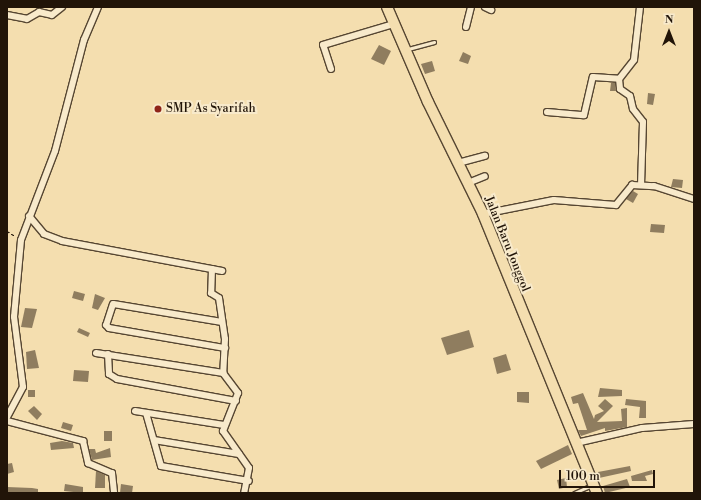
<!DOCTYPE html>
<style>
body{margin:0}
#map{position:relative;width:701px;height:500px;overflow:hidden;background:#f4deaf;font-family:"Libre Bodoni",serif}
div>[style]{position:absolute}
.building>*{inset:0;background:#8f7d5f}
.path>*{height:1px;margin-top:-0.5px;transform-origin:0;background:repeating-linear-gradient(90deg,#211408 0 3px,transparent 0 5px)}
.roads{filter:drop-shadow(1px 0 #564632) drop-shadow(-1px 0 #564632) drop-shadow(0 1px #564632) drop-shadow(0 -1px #564632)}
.lane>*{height:3px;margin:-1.5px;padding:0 1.5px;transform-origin:1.5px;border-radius:1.5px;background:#f8eacb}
.street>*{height:6px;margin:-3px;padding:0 3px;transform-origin:3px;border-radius:3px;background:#f8eacb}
.primary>*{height:10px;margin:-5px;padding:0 5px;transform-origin:5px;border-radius:5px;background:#f4deaf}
.dots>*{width:11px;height:11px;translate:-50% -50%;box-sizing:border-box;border:2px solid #f8eacb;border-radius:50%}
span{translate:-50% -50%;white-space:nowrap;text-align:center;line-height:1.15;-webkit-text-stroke:4px #f8eacb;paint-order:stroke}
.poi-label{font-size:12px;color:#211408}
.left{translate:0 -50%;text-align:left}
.street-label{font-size:12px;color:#211408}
.frame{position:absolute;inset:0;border:8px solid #211408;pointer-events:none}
.north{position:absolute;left:649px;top:12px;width:40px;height:40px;-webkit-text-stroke:3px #f8eacb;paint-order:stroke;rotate:0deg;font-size:11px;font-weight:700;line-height:16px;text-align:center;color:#211408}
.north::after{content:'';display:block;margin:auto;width:14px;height:18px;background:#211408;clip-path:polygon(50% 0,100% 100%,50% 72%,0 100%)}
.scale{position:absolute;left:559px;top:470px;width:96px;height:18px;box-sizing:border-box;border:2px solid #211408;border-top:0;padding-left:5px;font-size:12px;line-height:14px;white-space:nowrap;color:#211408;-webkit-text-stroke:3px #f8eacb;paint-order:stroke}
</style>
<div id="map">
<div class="building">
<i style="clip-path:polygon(379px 45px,391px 51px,384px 65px,371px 59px)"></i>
<i style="clip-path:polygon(463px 52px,471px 56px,468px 64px,459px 61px)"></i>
<i style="clip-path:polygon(432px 61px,435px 71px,425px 74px,421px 64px)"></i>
<i style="clip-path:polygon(611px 83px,615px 83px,616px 91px,610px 91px)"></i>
<i style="clip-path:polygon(648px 93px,655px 94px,653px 105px,647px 104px)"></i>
<i style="clip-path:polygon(673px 179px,683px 180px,682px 188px,671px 187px)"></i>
<i style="clip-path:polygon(633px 191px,638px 194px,633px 203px,626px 199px)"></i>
<i style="clip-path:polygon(651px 224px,665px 225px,664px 233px,650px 232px)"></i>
<i style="clip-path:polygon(74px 291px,85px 294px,83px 301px,72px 298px)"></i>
<i style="clip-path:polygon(95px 294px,105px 298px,98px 310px,92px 308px)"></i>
<i style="clip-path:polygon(25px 308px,37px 309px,32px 328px,21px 327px)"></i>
<i style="clip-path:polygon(79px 328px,90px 333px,88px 337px,77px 332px)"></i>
<i style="clip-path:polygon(469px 330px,474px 347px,447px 355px,441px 338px)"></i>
<i style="clip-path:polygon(35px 350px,39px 368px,27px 369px,26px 352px)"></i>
<i style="clip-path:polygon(506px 354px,511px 370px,497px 374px,493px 358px)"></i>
<i style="clip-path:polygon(74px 370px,89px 371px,88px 382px,73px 381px)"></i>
<i style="clip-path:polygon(600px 388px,622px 390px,622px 396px,598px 397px)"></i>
<i style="clip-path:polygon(28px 390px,35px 390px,35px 397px,28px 397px)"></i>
<i style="clip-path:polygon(517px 392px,529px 392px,529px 403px,517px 402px)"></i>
<i style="clip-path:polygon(583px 393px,594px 419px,595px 415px,604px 411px,598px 406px,605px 399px,613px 406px,597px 422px,622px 421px,621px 409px,627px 408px,627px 427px,605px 431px,605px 428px,581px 436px,578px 430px,587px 430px,578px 403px,573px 404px,571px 397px)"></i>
<i style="clip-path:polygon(626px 399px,646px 401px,646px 418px,639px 418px,640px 407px,625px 405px)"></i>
<i style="clip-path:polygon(34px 406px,42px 414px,37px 420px,28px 411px)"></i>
<i style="clip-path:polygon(63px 422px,73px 425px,71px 431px,61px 428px)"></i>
<i style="clip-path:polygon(104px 431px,112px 431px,112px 441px,104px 441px)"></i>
<i style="clip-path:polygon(62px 441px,73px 443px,74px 448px,51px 450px,50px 443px)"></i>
<i style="clip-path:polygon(568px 445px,572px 454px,541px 469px,536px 461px)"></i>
<i style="clip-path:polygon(110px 448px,111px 457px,92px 460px,89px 449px,95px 449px,96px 453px)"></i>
<i style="clip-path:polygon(12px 463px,14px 472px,7px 474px,7px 464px)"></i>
<i style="clip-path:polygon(630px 466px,631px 471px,599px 478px,598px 472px)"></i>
<i style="clip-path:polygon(652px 470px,653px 474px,645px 476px,647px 481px,632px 481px,631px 476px)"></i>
<i style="clip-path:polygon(96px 471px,105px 475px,105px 488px,95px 488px)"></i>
<i style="clip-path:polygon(566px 478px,567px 487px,559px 489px,557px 480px)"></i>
<i style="clip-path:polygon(627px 479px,630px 487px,605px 493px,603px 486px)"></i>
<i style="clip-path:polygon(65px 484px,83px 487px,83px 493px,64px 491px)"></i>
<i style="clip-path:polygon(121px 484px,133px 486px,132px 493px,120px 493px)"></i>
<i style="clip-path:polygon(7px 487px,32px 488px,38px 489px,38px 493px,7px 493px)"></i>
</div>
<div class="path">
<i style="left:7px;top:231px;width:9px;rotate:32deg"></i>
</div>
<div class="roads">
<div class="lane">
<i style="left:408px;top:49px;width:27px;rotate:-15deg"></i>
<i style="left:574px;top:493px;width:20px;rotate:-24deg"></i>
</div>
<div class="street">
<i style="left:485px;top:7px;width:7px;rotate:27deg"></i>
<i style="left:640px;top:7px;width:53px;rotate:96.5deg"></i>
<i style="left:634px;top:60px;width:24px;rotate:128deg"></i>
<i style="left:619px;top:79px;width:10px;rotate:84deg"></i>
<i style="left:620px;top:89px;width:12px;rotate:35deg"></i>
<i style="left:630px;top:96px;width:13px;rotate:77deg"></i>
<i style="left:633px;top:109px;width:16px;rotate:52deg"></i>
<i style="left:643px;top:122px;width:63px;rotate:91.8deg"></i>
<i style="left:7px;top:15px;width:20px;rotate:11deg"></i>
<i style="left:27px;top:19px;width:14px;rotate:-30deg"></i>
<i style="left:39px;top:12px;width:13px;rotate:13deg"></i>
<i style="left:52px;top:15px;width:13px;rotate:-39deg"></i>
<i style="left:466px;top:27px;width:21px;rotate:-76deg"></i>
<i style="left:331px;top:69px;width:25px;rotate:-108deg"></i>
<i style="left:323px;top:45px;width:74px;rotate:-16.5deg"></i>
<i style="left:547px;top:112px;width:37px;rotate:5deg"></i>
<i style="left:584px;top:115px;width:39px;rotate:-77deg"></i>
<i style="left:593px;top:77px;width:26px;rotate:4deg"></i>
<i style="left:458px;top:163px;width:28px;rotate:-15deg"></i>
<i style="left:468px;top:183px;width:18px;rotate:-22deg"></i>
<i style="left:483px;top:214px;width:72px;rotate:-11.2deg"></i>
<i style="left:554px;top:200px;width:62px;rotate:4.6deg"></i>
<i style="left:616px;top:205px;width:26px;rotate:-51deg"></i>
<i style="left:632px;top:185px;width:22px;rotate:3deg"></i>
<i style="left:654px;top:186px;width:42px;rotate:18deg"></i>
<i style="left:29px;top:216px;width:23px;rotate:50deg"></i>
<i style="left:44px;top:234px;width:19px;rotate:21deg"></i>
<i style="left:62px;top:241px;width:163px;rotate:10.6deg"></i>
<i style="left:212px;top:269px;width:24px;rotate:92deg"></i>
<i style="left:211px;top:293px;width:9px;rotate:32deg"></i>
<i style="left:219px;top:298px;width:41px;rotate:81.7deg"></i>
<i style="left:225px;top:339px;width:34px;rotate:93deg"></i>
<i style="left:223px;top:373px;width:25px;rotate:53deg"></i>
<i style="left:238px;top:393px;width:41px;rotate:111.5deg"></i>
<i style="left:223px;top:431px;width:45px;rotate:54.9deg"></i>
<i style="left:249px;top:468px;width:25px;rotate:101deg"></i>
<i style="left:222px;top:322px;width:110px;rotate:-170.6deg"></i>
<i style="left:113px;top:304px;width:22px;rotate:108deg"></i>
<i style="left:106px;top:325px;width:4px;rotate:45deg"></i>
<i style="left:109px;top:328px;width:118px;rotate:9.8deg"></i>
<i style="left:96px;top:353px;width:129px;rotate:8.9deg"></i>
<i style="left:108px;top:354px;width:20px;rotate:87deg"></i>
<i style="left:109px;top:374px;width:9px;rotate:32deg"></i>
<i style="left:117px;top:379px;width:121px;rotate:10.5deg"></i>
<i style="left:135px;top:411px;width:90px;rotate:8.9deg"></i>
<i style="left:146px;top:413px;width:55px;rotate:74.2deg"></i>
<i style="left:161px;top:466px;width:89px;rotate:9.7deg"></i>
<i style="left:7px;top:417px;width:34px;rotate:-62deg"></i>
<i style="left:23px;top:387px;width:71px;rotate:-97.3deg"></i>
<i style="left:14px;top:317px;width:77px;rotate:-84.8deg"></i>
<i style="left:21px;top:240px;width:95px;rotate:-69.1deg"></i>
<i style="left:55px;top:151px;width:115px;rotate:-75.4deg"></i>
<i style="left:84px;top:40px;width:36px;rotate:-67deg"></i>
<i style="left:7px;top:421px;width:79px;rotate:14.7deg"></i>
<i style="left:83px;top:441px;width:23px;rotate:77deg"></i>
<i style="left:88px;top:463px;width:26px;rotate:23deg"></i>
<i style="left:112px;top:473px;width:20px;rotate:84deg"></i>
<i style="left:154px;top:440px;width:86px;rotate:9.4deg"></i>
<i style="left:576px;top:443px;width:68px;rotate:-12.8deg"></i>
<i style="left:642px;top:428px;width:52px;rotate:-4.4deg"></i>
</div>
<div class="primary">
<i style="left:387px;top:7px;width:103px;rotate:66.7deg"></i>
<i style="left:428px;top:102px;width:125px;rotate:63.8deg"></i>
<i style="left:483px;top:214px;width:301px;rotate:67.8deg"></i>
</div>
</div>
<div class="dots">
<i style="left:158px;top:109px;background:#8f2418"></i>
</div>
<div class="poi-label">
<span class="left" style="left:166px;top:109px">SMP As Syarifah</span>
</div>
<div class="street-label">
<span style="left:507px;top:244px;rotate:68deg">Jalan Baru Jonggol</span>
</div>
<div class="frame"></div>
<div class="north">N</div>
<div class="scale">100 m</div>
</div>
